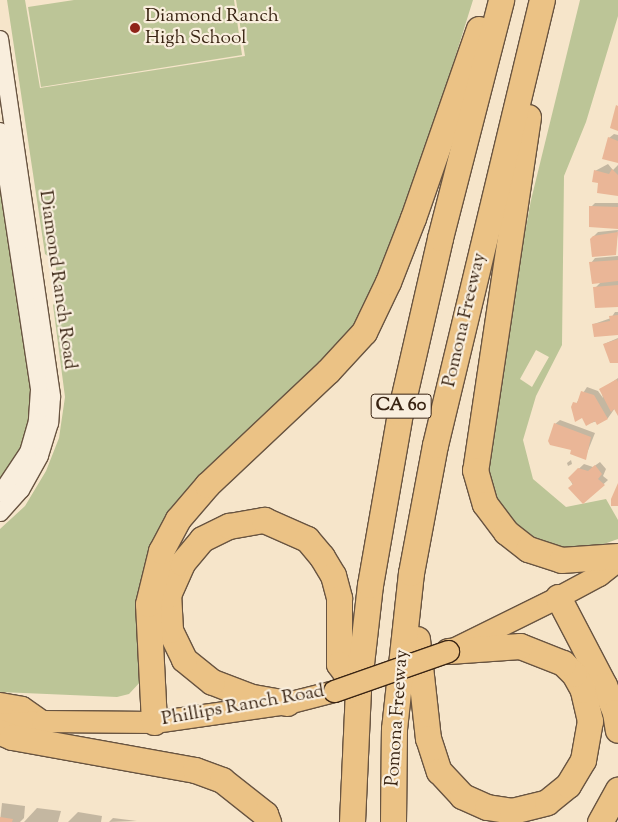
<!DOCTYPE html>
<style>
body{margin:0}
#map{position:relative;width:618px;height:822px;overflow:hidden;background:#f6e5ca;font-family:"Sorts Mill Goudy",serif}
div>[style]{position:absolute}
.green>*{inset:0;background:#bcc597}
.shadow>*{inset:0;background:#0003}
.building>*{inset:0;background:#eab697}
.roads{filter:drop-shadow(1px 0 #685441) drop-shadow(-1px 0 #685441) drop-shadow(0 1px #685441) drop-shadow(0 -1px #685441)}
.minor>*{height:16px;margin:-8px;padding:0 8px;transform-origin:8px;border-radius:8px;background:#f9eedd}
.major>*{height:21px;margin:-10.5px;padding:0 10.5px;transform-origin:10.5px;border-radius:10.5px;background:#ebc285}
.highway>*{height:25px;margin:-12.5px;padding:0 12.5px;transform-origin:12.5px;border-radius:12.5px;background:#ebc285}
.bridges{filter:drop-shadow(1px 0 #392413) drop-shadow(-1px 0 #392413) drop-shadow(0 1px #392413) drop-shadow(0 -1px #392413)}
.major-bridge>*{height:21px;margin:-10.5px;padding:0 10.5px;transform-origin:10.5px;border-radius:10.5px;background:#ebc285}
.dots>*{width:14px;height:14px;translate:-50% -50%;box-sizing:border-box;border:2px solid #f9eedd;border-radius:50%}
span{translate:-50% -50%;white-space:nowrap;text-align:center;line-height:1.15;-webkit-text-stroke:4.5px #f9eedd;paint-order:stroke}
.shield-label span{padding:1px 4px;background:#f9eedd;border:1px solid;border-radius:4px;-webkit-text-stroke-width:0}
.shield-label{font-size:18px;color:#392413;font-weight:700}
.poi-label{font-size:19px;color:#392413}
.left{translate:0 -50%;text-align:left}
.street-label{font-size:19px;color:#392413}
</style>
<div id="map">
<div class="green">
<i style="clip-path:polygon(7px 0,25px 0,40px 88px,245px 56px,236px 0,473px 0,395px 250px,348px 340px,183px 503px,142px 680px,129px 694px,117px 697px,0 692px,0 529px,25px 506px,46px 471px,59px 438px,65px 397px,53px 305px,60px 296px,55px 262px,45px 254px)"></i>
<i style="clip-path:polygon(74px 0,234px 0,242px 55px,41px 87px,28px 7px)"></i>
<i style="clip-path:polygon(evenodd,580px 0,618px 0,618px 16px,586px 122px,564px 176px,562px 345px,536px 396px,523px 440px,533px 479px,566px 507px,606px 499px,618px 520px,618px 539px,581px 552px,549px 546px,518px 531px,494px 502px,484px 455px,531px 200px,580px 0,536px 350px,549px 357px,532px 387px,520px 379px,536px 350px)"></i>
<i style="clip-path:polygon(0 173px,29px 359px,32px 409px,21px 451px,0 484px)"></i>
</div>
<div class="shadow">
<i style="clip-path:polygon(614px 134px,618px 135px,618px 162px,609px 138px)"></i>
<i style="clip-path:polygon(608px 164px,613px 170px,618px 165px,618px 195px,600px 182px,595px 171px)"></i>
<i style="clip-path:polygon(595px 203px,618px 203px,618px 227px,591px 207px)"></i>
<i style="clip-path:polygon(618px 230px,615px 254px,594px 236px,598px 232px)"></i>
<i style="clip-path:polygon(618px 256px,618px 305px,595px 288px,601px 282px,591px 263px,595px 258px)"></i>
<i style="clip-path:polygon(615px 312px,618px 312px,618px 333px,594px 324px,611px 318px)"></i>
<i style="clip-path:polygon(618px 338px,618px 361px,604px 344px)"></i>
<i style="clip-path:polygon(618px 378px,618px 411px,615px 408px,608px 418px,587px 424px,583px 417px,572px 410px,587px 387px,598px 391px,603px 398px,601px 390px)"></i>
<i style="clip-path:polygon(560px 420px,595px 433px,585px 458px,573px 450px,555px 424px)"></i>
<i style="clip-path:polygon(571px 460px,572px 464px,568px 466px,567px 463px)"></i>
<i style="clip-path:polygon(600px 462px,606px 469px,603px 476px,608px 480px,583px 503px,569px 478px,584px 464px,593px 467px)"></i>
<i style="clip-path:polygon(2px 803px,25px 806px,24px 818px,20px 822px,0 822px)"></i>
<i style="clip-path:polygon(37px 808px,61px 811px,58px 822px,24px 822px)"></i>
<i style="clip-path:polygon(78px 812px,102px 816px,101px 822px,68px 822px)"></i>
<i style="clip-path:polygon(113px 818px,137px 821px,109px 822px)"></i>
</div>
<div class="building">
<i style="clip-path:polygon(616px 105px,618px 106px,618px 131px,610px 128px)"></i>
<i style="clip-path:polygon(608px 137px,618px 141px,618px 163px,602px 159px)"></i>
<i style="clip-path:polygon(612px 169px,618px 175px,618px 196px,597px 193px,598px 183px,592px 182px,594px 170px,609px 174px)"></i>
<i style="clip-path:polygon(589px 206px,618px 207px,618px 229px,589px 227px)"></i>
<i style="clip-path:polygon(618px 232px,616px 255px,592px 257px,590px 239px,593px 236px)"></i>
<i style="clip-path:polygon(618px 260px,618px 281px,592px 284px,589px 262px)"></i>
<i style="clip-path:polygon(618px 285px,618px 307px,595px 308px,593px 287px)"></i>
<i style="clip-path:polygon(618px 315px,618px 335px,594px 337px,592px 324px,610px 321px,609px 316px)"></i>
<i style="clip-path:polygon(618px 339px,618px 363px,610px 363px,603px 344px)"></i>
<i style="clip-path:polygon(617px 379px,618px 382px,618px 416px,614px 409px,611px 412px,599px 389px)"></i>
<i style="clip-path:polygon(581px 391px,594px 395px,608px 419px,597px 425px,595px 421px,586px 426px,582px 418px,575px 422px,571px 407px,573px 402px,577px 403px)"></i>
<i style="clip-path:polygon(554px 423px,591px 437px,586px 460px,570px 454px,571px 450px,550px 445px,548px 441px)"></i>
<i style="clip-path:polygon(595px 465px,602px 474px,598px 479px,605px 485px,583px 504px,568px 488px,573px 484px,568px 478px,578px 468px,588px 471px)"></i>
<i style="clip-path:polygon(618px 483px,618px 506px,611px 506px,611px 499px)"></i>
<i style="clip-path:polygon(0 817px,13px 819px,12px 822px,0 822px)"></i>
</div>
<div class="roads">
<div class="minor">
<i style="left:0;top:39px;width:362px;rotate:81.7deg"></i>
<i style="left:52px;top:397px;width:26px;rotate:94deg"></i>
<i style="left:50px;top:423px;width:34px;rotate:107deg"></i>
<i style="left:40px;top:456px;width:39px;rotate:119deg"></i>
<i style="left:21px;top:490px;width:31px;rotate:132deg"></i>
<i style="left:0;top:131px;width:262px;rotate:81.4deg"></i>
<i style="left:39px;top:390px;width:31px;rotate:94deg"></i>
<i style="left:37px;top:421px;width:32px;rotate:106deg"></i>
<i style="left:28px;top:452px;width:50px;rotate:123.7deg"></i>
</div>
<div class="major">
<i style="left:453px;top:649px;width:117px;rotate:-26.3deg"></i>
<i style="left:558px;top:597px;width:47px;rotate:-28.2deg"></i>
<i style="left:599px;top:575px;width:24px;rotate:-38deg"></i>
<i style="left:0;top:703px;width:22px;rotate:10deg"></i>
<i style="left:22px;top:707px;width:24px;rotate:35deg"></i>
<i style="left:0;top:724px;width:42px;rotate:-4.1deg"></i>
<i style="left:42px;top:721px;width:112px;rotate:0.5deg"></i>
<i style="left:154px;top:722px;width:134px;rotate:-8.1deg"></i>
<i style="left:287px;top:703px;width:49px;rotate:-14.3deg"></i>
</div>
<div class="highway">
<i style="left:528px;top:117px;width:357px;rotate:98.5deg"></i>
<i style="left:475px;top:470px;width:35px;rotate:74deg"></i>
<i style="left:485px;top:504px;width:35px;rotate:53deg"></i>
<i style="left:506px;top:532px;width:28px;rotate:38deg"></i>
<i style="left:528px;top:549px;width:35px;rotate:18deg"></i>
<i style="left:561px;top:560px;width:57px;rotate:-4deg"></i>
<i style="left:558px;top:597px;width:99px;rotate:62.4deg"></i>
<i style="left:604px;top:685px;width:29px;rotate:68deg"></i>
<i style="left:615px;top:712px;width:18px;rotate:81deg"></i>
<i style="left:417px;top:639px;width:100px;rotate:83.7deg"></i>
<i style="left:428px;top:738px;width:35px;rotate:72deg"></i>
<i style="left:439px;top:771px;width:34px;rotate:47deg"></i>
<i style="left:462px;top:796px;width:27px;rotate:24deg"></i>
<i style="left:487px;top:807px;width:25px;rotate:9deg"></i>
<i style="left:512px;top:811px;width:36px;rotate:-14deg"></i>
<i style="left:547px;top:802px;width:27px;rotate:-39deg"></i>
<i style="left:568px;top:785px;width:29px;rotate:-59deg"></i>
<i style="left:583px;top:760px;width:40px;rotate:-80deg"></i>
<i style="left:590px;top:721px;width:32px;rotate:-103deg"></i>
<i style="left:583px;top:690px;width:18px;rotate:-119deg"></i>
<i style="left:574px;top:674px;width:16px;rotate:-135deg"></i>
<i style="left:563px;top:663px;width:46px;rotate:-158.4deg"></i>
<i style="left:520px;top:646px;width:72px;rotate:176deg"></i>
<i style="left:287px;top:703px;width:39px;rotate:-170deg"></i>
<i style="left:249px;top:696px;width:40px;rotate:-159deg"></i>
<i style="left:212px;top:682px;width:36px;rotate:-141deg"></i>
<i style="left:184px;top:659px;width:32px;rotate:-116deg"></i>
<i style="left:170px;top:630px;width:35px;rotate:-93deg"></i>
<i style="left:168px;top:595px;width:35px;rotate:-66deg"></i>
<i style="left:182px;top:563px;width:31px;rotate:-50deg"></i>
<i style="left:202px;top:539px;width:30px;rotate:-26deg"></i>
<i style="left:229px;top:526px;width:36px;rotate:-10deg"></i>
<i style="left:264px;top:520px;width:47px;rotate:23.8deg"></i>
<i style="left:307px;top:539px;width:23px;rotate:50deg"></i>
<i style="left:322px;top:557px;width:21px;rotate:59deg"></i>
<i style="left:333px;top:575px;width:24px;rotate:75deg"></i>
<i style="left:339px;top:598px;width:66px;rotate:90deg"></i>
<i style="left:339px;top:664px;width:32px;rotate:54deg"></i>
<i style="left:154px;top:722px;width:118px;rotate:-92.9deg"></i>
<i style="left:148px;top:604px;width:55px;rotate:-76.2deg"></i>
<i style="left:161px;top:551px;width:36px;rotate:-62deg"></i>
<i style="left:178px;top:519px;width:45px;rotate:-49.5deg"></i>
<i style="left:207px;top:485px;width:166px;rotate:-43.3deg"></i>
<i style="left:328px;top:371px;width:53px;rotate:-47.3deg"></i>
<i style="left:364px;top:332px;width:55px;rotate:-64.4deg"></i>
<i style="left:388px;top:282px;width:69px;rotate:-68.7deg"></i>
<i style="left:413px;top:218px;width:200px;rotate:-70.8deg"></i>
<i style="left:0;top:732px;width:13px;rotate:23deg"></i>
<i style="left:12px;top:737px;width:186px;rotate:10.2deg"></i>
<i style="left:195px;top:770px;width:29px;rotate:20deg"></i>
<i style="left:222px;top:780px;width:55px;rotate:38.3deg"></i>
<i style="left:265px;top:814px;width:9px;rotate:69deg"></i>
<i style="left:352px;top:822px;width:132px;rotate:-87.4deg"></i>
<i style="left:358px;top:690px;width:106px;rotate:-83.5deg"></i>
<i style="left:370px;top:585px;width:175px;rotate:-80.1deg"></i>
<i style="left:400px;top:413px;width:180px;rotate:-77.1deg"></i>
<i style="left:440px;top:238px;width:246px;rotate:-75.6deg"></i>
<i style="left:393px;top:822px;width:93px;rotate:-89.4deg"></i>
<i style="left:394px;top:729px;width:157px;rotate:-83.8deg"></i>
<i style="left:411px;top:573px;width:130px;rotate:-79.4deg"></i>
<i style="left:435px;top:445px;width:458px;rotate:-76.5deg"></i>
<i style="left:600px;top:822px;width:37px;rotate:-61deg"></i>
</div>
</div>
<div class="bridges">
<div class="major-bridge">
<i style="left:334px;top:691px;width:121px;rotate:-19.3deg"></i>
</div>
</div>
<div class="dots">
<i style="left:135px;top:28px;background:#8f2418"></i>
</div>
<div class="shield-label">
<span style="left:401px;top:406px">CA 60</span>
</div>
<div class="poi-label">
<span class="left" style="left:145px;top:28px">Diamond Ranch<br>High School</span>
</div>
<div class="street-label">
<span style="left:57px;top:280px;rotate:82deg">Diamond Ranch Road</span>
<span style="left:465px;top:320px;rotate:-77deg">Pomona Freeway</span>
<span style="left:243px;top:706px;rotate:-10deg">Phillips Ranch Road</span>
<span style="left:398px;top:718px;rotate:-86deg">Pomona Freeway</span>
</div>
</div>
